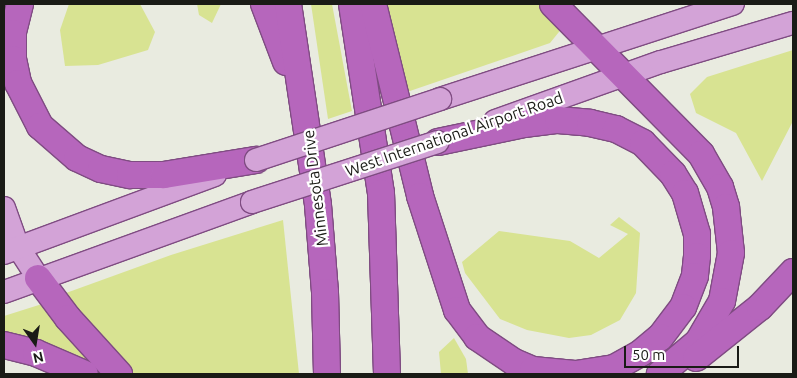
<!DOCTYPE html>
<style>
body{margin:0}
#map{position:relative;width:797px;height:378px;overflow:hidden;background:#e9ebe0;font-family:Ubuntu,sans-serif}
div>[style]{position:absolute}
.green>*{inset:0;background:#d8e392}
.roads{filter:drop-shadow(1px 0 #7f4c82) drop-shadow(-1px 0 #7f4c82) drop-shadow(0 1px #7f4c82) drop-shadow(0 -1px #7f4c82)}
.major>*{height:22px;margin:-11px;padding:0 11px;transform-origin:11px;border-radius:11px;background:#d3a3d7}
.highway>*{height:26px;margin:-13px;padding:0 13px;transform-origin:13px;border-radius:13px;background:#b666bc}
.bridges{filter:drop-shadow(1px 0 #7f4c82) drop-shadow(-1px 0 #7f4c82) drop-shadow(0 1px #7f4c82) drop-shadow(0 -1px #7f4c82)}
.major-bridge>*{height:22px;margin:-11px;padding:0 11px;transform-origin:11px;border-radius:11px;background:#d3a3d7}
span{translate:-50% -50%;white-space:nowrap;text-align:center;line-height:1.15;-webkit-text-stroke:4.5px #fff;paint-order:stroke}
.street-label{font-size:16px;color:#1a1b16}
.frame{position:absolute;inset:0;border:5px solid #1a1b16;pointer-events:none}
.north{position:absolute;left:10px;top:318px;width:50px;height:50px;-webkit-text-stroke:4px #fff;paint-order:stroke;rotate:167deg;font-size:14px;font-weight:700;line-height:20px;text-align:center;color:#1a1b16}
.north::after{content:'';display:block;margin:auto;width:18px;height:22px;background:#1a1b16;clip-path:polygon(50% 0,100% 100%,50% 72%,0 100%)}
.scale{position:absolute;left:624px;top:346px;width:115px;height:22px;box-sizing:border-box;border:2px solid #1a1b16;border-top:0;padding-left:6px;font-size:15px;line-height:18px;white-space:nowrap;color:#1a1b16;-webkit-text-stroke:4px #fff;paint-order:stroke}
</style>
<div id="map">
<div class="green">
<i style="clip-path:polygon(69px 4px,140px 4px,155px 32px,148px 50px,98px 65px,65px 66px,60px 30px)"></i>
<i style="clip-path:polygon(197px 4px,221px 4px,212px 23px,199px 15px)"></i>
<i style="clip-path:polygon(311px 4px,332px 4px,352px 111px,328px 119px)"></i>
<i style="clip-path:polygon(386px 4px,540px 4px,563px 27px,550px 43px,407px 92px)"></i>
<i style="clip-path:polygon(793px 50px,793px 121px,762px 181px,736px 133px,696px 113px,690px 94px,707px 77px)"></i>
<i style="clip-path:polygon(619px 217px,640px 233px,636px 293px,620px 320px,591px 335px,569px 338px,527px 330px,500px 319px,465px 273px,462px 262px,499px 231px,570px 241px,599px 258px,628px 234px,610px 225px)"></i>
<i style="clip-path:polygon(283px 220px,299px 374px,129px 374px,66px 300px,66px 293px,171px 255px)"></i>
<i style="clip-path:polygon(42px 304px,104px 374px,34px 344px,4px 339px,4px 316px)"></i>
<i style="clip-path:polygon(454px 338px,466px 359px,468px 374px,441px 374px,439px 352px)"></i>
</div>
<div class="roads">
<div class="major">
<i style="left:440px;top:99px;width:308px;rotate:-18deg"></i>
<i style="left:495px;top:121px;width:176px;rotate:-19.6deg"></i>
<i style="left:661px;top:62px;width:138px;rotate:-16.5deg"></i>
<i style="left:4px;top:208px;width:41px;rotate:70.3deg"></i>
<i style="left:18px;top:247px;width:37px;rotate:57deg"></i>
<i style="left:4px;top:253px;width:225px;rotate:-20.3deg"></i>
<i style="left:4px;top:292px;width:264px;rotate:-19.9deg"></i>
</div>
<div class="highway">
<i style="left:20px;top:4px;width:30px;rotate:104deg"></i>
<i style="left:13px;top:33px;width:26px;rotate:90deg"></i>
<i style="left:13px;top:59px;width:25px;rotate:78deg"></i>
<i style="left:18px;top:83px;width:48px;rotate:62.9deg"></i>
<i style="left:40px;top:126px;width:49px;rotate:40.9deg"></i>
<i style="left:77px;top:158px;width:26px;rotate:25deg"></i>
<i style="left:101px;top:169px;width:30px;rotate:12deg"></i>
<i style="left:130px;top:175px;width:34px"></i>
<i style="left:164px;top:175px;width:93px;rotate:-9.3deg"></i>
<i style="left:264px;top:4px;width:62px;rotate:69.2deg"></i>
<i style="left:288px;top:4px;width:203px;rotate:81.5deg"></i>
<i style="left:318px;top:205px;width:87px;rotate:85.4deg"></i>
<i style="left:325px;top:292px;width:82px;rotate:88.6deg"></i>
<i style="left:352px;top:4px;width:191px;rotate:81.3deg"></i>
<i style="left:381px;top:193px;width:181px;rotate:88.1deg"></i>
<i style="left:373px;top:4px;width:198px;rotate:76.2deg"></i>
<i style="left:420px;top:196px;width:120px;rotate:72deg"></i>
<i style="left:457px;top:310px;width:34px;rotate:53deg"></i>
<i style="left:477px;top:337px;width:45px;rotate:34deg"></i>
<i style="left:514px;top:362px;width:21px;rotate:23deg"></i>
<i style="left:533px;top:370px;width:42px;rotate:5.4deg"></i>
<i style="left:553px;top:4px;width:211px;rotate:45.4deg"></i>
<i style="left:701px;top:154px;width:38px;rotate:60deg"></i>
<i style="left:720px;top:187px;width:21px;rotate:73deg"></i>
<i style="left:726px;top:207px;width:46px;rotate:83.8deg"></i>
<i style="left:731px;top:253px;width:49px;rotate:100.6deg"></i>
<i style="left:722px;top:301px;width:48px;rotate:120.3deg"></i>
<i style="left:698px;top:342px;width:50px;rotate:139.9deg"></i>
<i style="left:438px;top:142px;width:88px;rotate:-11.8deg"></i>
<i style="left:524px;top:124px;width:34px;rotate:-7deg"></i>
<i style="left:558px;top:120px;width:32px;rotate:5deg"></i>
<i style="left:590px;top:123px;width:27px;rotate:13deg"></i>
<i style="left:616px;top:129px;width:30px;rotate:27deg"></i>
<i style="left:643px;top:143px;width:43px;rotate:45.9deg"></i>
<i style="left:673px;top:174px;width:22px;rotate:58deg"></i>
<i style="left:685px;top:193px;width:43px;rotate:73.7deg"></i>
<i style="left:697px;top:234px;width:22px;rotate:90deg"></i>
<i style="left:697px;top:256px;width:20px;rotate:96deg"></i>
<i style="left:695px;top:276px;width:33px;rotate:111deg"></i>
<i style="left:683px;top:307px;width:38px;rotate:127deg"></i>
<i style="left:660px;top:337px;width:25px;rotate:140deg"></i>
<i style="left:641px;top:353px;width:31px;rotate:151deg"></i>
<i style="left:614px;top:368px;width:37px;rotate:171deg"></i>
<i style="left:38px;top:278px;width:50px;rotate:53.1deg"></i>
<i style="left:68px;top:318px;width:76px;rotate:47.7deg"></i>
<i style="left:4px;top:345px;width:33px;rotate:14deg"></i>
<i style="left:36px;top:353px;width:53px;rotate:23.2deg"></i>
<i style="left:696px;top:358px;width:82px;rotate:-38.6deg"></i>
<i style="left:760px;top:307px;width:48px;rotate:-46.7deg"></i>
</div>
</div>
<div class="bridges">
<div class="major-bridge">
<i style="left:256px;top:160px;width:194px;rotate:-18.3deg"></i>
<i style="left:252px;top:202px;width:195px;rotate:-17.9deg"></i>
</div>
</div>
<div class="street-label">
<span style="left:454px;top:134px;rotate:-19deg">West International Airport Road</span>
<span style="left:315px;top:188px;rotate:-97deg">Minnesota Drive</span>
</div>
<div class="frame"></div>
<div class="north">N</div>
<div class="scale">50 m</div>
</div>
